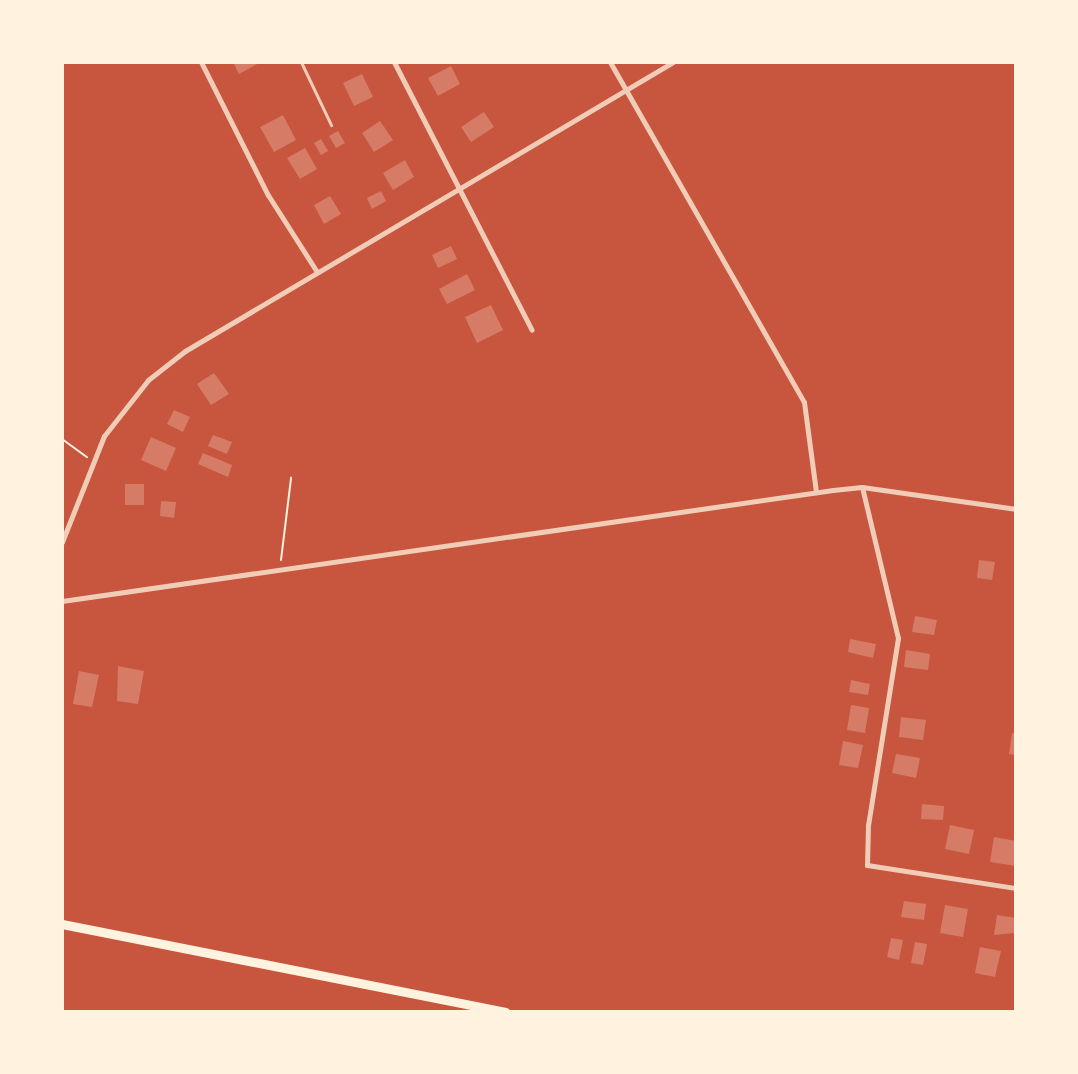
<!DOCTYPE html>
<style>
body{margin:0}
#map{position:relative;width:1078px;height:1074px;overflow:hidden;background:#c8553d;font-family:"Roboto Condensed",sans-serif}
div>[style]{position:absolute}
.building>*{inset:0;background:#d67c66}
.path>*{height:2px;margin:-1px;padding:0 1px;transform-origin:1px;border-radius:1px;background:#fff3e0}
.service>*{height:3px;margin:-1.5px;padding:0 1.5px;transform-origin:1.5px;border-radius:1.5px;background:#f1ccb7}
.minor>*{height:5px;margin:-2.5px;padding:0 2.5px;transform-origin:2.5px;border-radius:2.5px;background:#f1ccb7}
.primary>*{height:9px;margin:-4.5px;padding:0 4.5px;transform-origin:4.5px;border-radius:4.5px;background:#fff3e0}
span{translate:-50% -50%;white-space:nowrap;text-align:center;line-height:1.15;-webkit-text-stroke:7px #fff3e0;paint-order:stroke}
.frame{position:absolute;inset:0;border:64px solid #fff3e0;pointer-events:none}
</style>
<div id="map">
<div class="building">
<i style="clip-path:polygon(233px 62px,261px 62px,239px 74px)"></i>
<i style="clip-path:polygon(451px 66px,460px 84px,438px 96px,428px 78px)"></i>
<i style="clip-path:polygon(362px 74px,373px 97px,354px 106px,343px 83px)"></i>
<i style="clip-path:polygon(484px 112px,494px 127px,471px 142px,461px 127px)"></i>
<i style="clip-path:polygon(283px 115px,296px 140px,274px 152px,260px 127px)"></i>
<i style="clip-path:polygon(380px 121px,393px 140px,374px 152px,362px 133px)"></i>
<i style="clip-path:polygon(338px 131px,345px 143px,336px 148px,329px 136px)"></i>
<i style="clip-path:polygon(321px 139px,328px 151px,321px 155px,314px 143px)"></i>
<i style="clip-path:polygon(305px 148px,317px 169px,300px 179px,287px 158px)"></i>
<i style="clip-path:polygon(405px 160px,414px 177px,393px 190px,383px 173px)"></i>
<i style="clip-path:polygon(381px 191px,386px 201px,372px 209px,367px 198px)"></i>
<i style="clip-path:polygon(330px 196px,341px 214px,324px 224px,314px 205px)"></i>
<i style="clip-path:polygon(451px 246px,457px 259px,438px 268px,432px 255px)"></i>
<i style="clip-path:polygon(467px 274px,475px 290px,447px 304px,439px 289px)"></i>
<i style="clip-path:polygon(491px 305px,503px 330px,477px 343px,465px 317px)"></i>
<i style="clip-path:polygon(214px 373px,229px 394px,211px 405px,197px 384px)"></i>
<i style="clip-path:polygon(174px 410px,190px 417px,183px 432px,167px 424px)"></i>
<i style="clip-path:polygon(213px 435px,232px 442px,227px 454px,208px 446px)"></i>
<i style="clip-path:polygon(151px 437px,176px 448px,166px 471px,141px 460px)"></i>
<i style="clip-path:polygon(203px 453px,232px 465px,228px 477px,198px 464px)"></i>
<i style="clip-path:polygon(125px 484px,144px 484px,144px 505px,125px 505px)"></i>
<i style="clip-path:polygon(161px 501px,176px 502px,174px 518px,160px 516px)"></i>
<i style="clip-path:polygon(979px 560px,995px 562px,992px 580px,977px 578px)"></i>
<i style="clip-path:polygon(915px 616px,937px 620px,934px 635px,912px 632px)"></i>
<i style="clip-path:polygon(850px 639px,876px 644px,873px 658px,848px 652px)"></i>
<i style="clip-path:polygon(906px 650px,930px 654px,928px 670px,904px 667px)"></i>
<i style="clip-path:polygon(118px 666px,144px 671px,138px 704px,117px 701px)"></i>
<i style="clip-path:polygon(79px 671px,99px 675px,92px 707px,73px 704px)"></i>
<i style="clip-path:polygon(851px 680px,870px 684px,868px 695px,849px 692px)"></i>
<i style="clip-path:polygon(851px 705px,869px 708px,865px 733px,847px 730px)"></i>
<i style="clip-path:polygon(901px 717px,926px 720px,923px 740px,899px 737px)"></i>
<i style="clip-path:polygon(1012px 733px,1016px 733px,1016px 755px,1009px 754px)"></i>
<i style="clip-path:polygon(843px 741px,863px 745px,858px 768px,839px 765px)"></i>
<i style="clip-path:polygon(896px 754px,920px 758px,916px 778px,892px 773px)"></i>
<i style="clip-path:polygon(922px 804px,944px 806px,943px 820px,921px 819px)"></i>
<i style="clip-path:polygon(950px 825px,974px 830px,969px 854px,945px 849px)"></i>
<i style="clip-path:polygon(994px 837px,1016px 841px,1016px 866px,990px 862px)"></i>
<i style="clip-path:polygon(904px 901px,926px 904px,924px 920px,901px 917px)"></i>
<i style="clip-path:polygon(945px 905px,968px 909px,963px 937px,940px 933px)"></i>
<i style="clip-path:polygon(997px 915px,1016px 918px,1014px 933px,994px 935px)"></i>
<i style="clip-path:polygon(891px 938px,903px 940px,899px 960px,887px 957px)"></i>
<i style="clip-path:polygon(915px 942px,927px 944px,923px 965px,911px 963px)"></i>
<i style="clip-path:polygon(980px 947px,1001px 951px,995px 977px,975px 973px)"></i>
</div>
<div class="path">
<i style="left:62px;top:439px;width:31px;rotate:36deg"></i>
<i style="left:281px;top:560px;width:83px;rotate:-83deg"></i>
</div>
<div class="service">
<i style="left:301px;top:62px;width:70px;rotate:64.5deg"></i>
</div>
<div class="minor">
<i style="left:201px;top:62px;width:149px;rotate:63.3deg"></i>
<i style="left:268px;top:195px;width:91px;rotate:57.5deg"></i>
<i style="left:394px;top:62px;width:301px;rotate:62.8deg"></i>
<i style="left:610px;top:62px;width:391px;rotate:60.3deg"></i>
<i style="left:804px;top:402px;width:91px;rotate:82.4deg"></i>
<i style="left:862px;top:487px;width:155px;rotate:76.6deg"></i>
<i style="left:898px;top:638px;width:189px;rotate:99.1deg"></i>
<i style="left:868px;top:825px;width:40px;rotate:91.4deg"></i>
<i style="left:867px;top:865px;width:151px;rotate:8.8deg"></i>
<i style="left:62px;top:542px;width:114px;rotate:-68.4deg"></i>
<i style="left:104px;top:436px;width:71px;rotate:-51.8deg"></i>
<i style="left:148px;top:380px;width:47px;rotate:-38.1deg"></i>
<i style="left:185px;top:351px;width:567px;rotate:-30.63deg"></i>
<i style="left:62px;top:601px;width:779px;rotate:-8.19deg"></i>
<i style="left:833px;top:490px;width:29px;rotate:-6deg"></i>
<i style="left:862px;top:487px;width:156px;rotate:8.1deg"></i>
</div>
<div class="primary">
<i style="left:62px;top:924px;width:452px;rotate:11.2deg"></i>
</div>
<div class="frame"></div>
</div>
